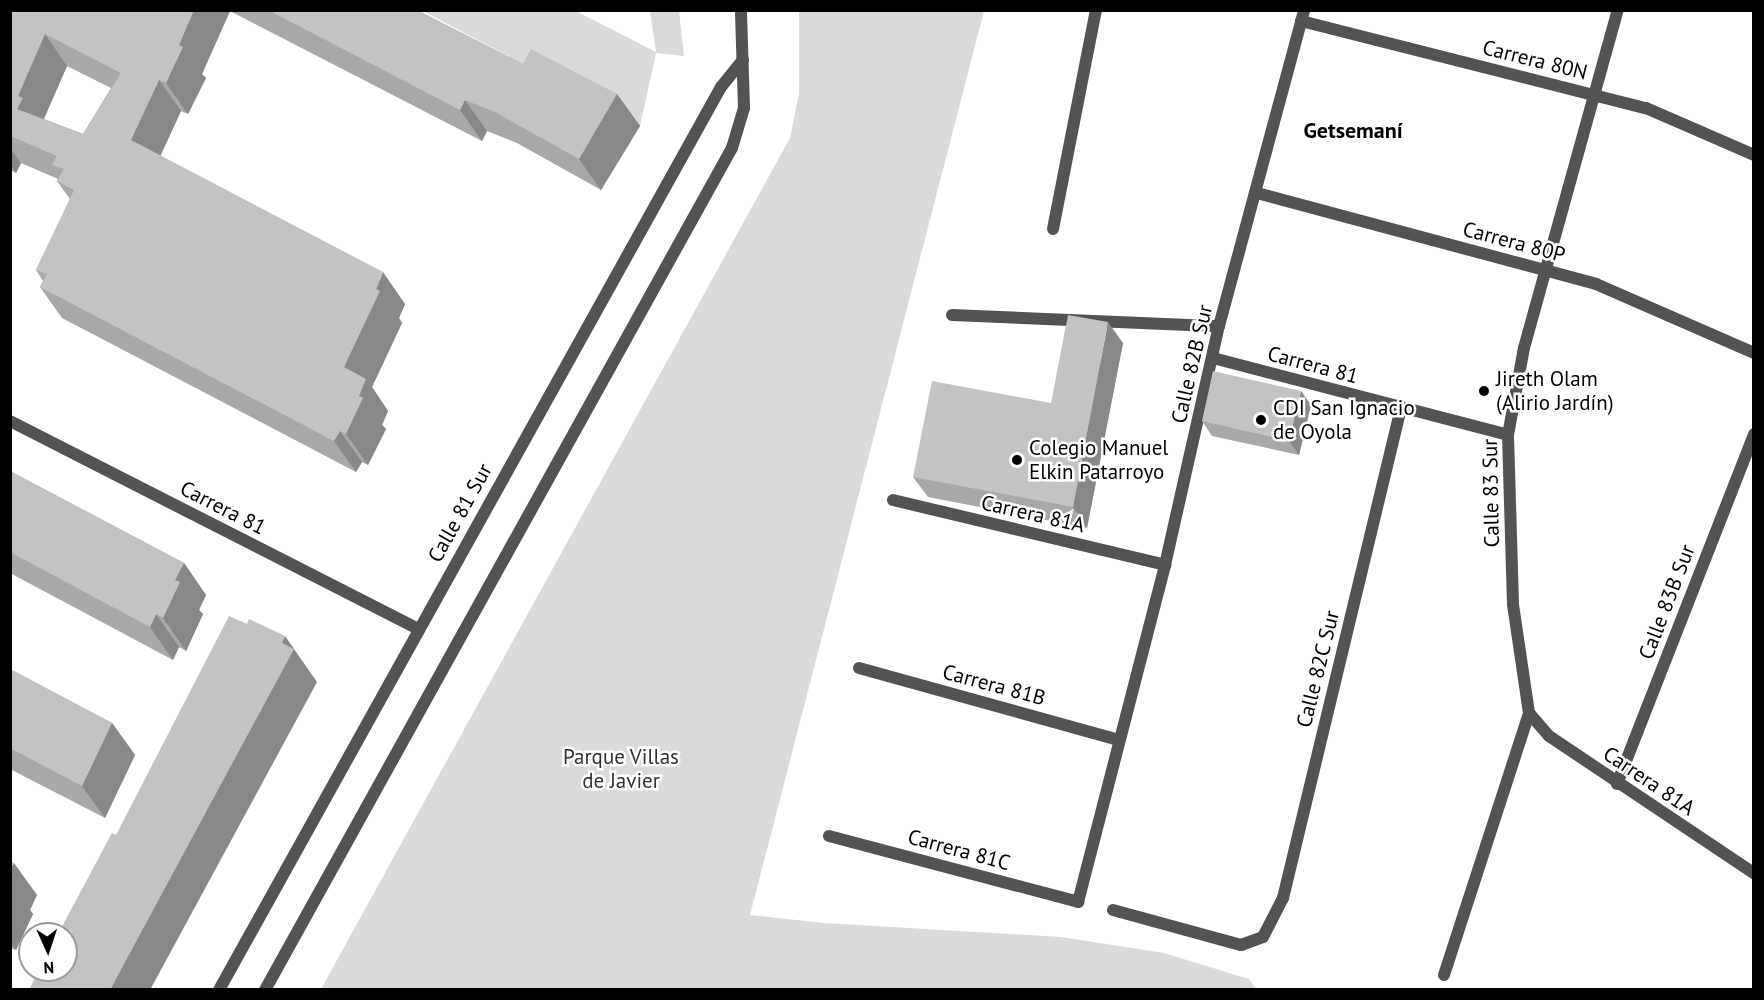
<!DOCTYPE html>
<meta charset="utf-8">
<style>
body{margin:0}
#map{position:relative;width:1764px;height:1000px;overflow:hidden;background:#fff;font-family:"PT Sans",sans-serif}
div>[style]{position:absolute}
.green>*{inset:0;background:#dadada}
.service>*{height:12px;margin:-6px;padding:0 6px;transform-origin:6px;border-radius:6px;background:#535353}
.minor>*{height:12px;margin:-6px;padding:0 6px;transform-origin:6px;border-radius:6px;background:#535353}
.tertiary>*{height:12px;margin:-6px;padding:0 6px;transform-origin:6px;border-radius:6px;background:#535353}
.wall>*{inset:0;background:#a8a8a8}
.shaded-wall>*{inset:0;background:#888}
.building>*{inset:0;background:#c3c3c3}
.dots>*{width:16px;height:16px;translate:-50% -50%;box-sizing:border-box;border:3px solid #fff;border-radius:50%}
span{translate:-50% -50%;white-space:nowrap;text-align:center;line-height:1.15;-webkit-text-stroke:5px #fff;paint-order:stroke}
.street-label{font-size:21px;color:#000}
.poi-label{font-size:21px;color:#000}
.left{translate:0 -50%;text-align:left}
.park-label{font-size:21px;color:#313131}
.neighbourhood-label{font-size:22px;color:#000;font-weight:700}
.frame{position:absolute;inset:0;border:12px solid #000;pointer-events:none}
.north{position:absolute;left:18px;top:922px;width:60px;height:60px;box-sizing:border-box;background:#fff;border:2px solid #999;border-radius:50%;rotate:177deg;font-size:16px;font-weight:700;line-height:24px;text-align:center;color:#000}
.north::after{content:'';display:block;margin:auto;width:21px;height:27px;background:#000;clip-path:polygon(50% 0,100% 100%,50% 72%,0 100%)}
</style>
<div id="map">
<div class="green">
<i style="clip-path:polygon(423px 11px,576px 11px,656px 52px,650px 11px,679px 11px,684px 56px,656px 53px,640px 126px)"></i>
<i style="clip-path:polygon(799px 11px,984px 11px,750px 915px,824px 923px,1061px 937px,1164px 953px,1249px 979px,1256px 989px,321px 989px,790px 138px,799px 93px)"></i>
</div>
<div class="service">
<i style="left:1053px;top:229px;width:223px;rotate:-78.9deg"></i>
</div>
<div class="minor">
<i style="left:1301px;top:21px;width:356px;rotate:14.2deg"></i>
<i style="left:1646px;top:108px;width:118px;rotate:23.5deg"></i>
<i style="left:1257px;top:193px;width:351px;rotate:15deg"></i>
<i style="left:1596px;top:284px;width:172px;rotate:23.6deg"></i>
<i style="left:952px;top:315px;width:267px;rotate:2.4deg"></i>
<i style="left:1213px;top:358px;width:305px;rotate:14.6deg"></i>
<i style="left:10px;top:421px;width:458px;rotate:27deg"></i>
<i style="left:893px;top:500px;width:280px;rotate:13.4deg"></i>
<i style="left:859px;top:668px;width:270px;rotate:15.5deg"></i>
<i style="left:1529px;top:713px;width:30px;rotate:49deg"></i>
<i style="left:1549px;top:736px;width:247px;rotate:33.8deg"></i>
<i style="left:1617px;top:784px;width:376px;rotate:-68.6deg"></i>
<i style="left:829px;top:836px;width:258px;rotate:14.8deg"></i>
<i style="left:1078px;top:902px;width:348px;rotate:-75.5deg"></i>
<i style="left:1165px;top:565px;width:245px;rotate:-77.3deg"></i>
<i style="left:1219px;top:326px;width:327px;rotate:-74.9deg"></i>
<i style="left:1113px;top:910px;width:133px;rotate:15.3deg"></i>
<i style="left:1241px;top:945px;width:23px;rotate:-20deg"></i>
<i style="left:1263px;top:937px;width:44px;rotate:-62.9deg"></i>
<i style="left:1283px;top:898px;width:504px;rotate:-76.46deg"></i>
<i style="left:1444px;top:975px;width:275px;rotate:-72deg"></i>
<i style="left:1529px;top:713px;width:110px;rotate:-98.4deg"></i>
<i style="left:1513px;top:604px;width:169px;rotate:-91.7deg"></i>
<i style="left:1508px;top:435px;width:88px;rotate:-79.6deg"></i>
<i style="left:1524px;top:348px;width:351px;rotate:-74.5deg"></i>
</div>
<div class="tertiary">
<i style="left:219px;top:990px;width:1033px;rotate:-60.93deg"></i>
<i style="left:721px;top:87px;width:35px;rotate:-51deg"></i>
<i style="left:265px;top:990px;width:963px;rotate:-60.99deg"></i>
<i style="left:732px;top:148px;width:42px;rotate:-73.3deg"></i>
<i style="left:744px;top:108px;width:98px;rotate:-91.8deg"></i>
</div>
<div class="wall">
<i style="clip-path:polygon(evenodd,10px 10px,417px 10px,523px 64px,617px 94px,640px 126px,601px 190px,517px 143px,487px 131px,482px 141px,230px 11px,202px 74px,206px 78px,188px 114px,181px 111px,160px 156px,405px 304px,399px 318px,402px 323px,372px 387px,388px 411px,382px 425px,386px 429px,368px 465px,362px 462px,356px 472px,62px 318px,40px 287px,43px 281px,36px 270px,70px 199px,57px 181px,58px 179px,21px 163px,16px 173px,10px 170px,10px 10px,67px 66px,111px 88px,83px 134px,44px 119px,67px 66px)"></i>
<i style="clip-path:polygon(1123px 343px,1087px 528px,928px 497px,913px 477px,1051px 403px)"></i>
<i style="clip-path:polygon(1311px 405px,1299px 455px,1212px 436px,1202px 421px)"></i>
<i style="clip-path:polygon(10px 471px,184px 563px,206px 595px,199px 610px,203px 614px,186px 651px,179px 647px,173px 660px,10px 573px)"></i>
<i style="clip-path:polygon(10px 669px,112px 723px,135px 755px,105px 818px,10px 769px)"></i>
<i style="clip-path:polygon(10px 861px,37px 895px,30px 910px,33px 914px,16px 950px,10px 948px)"></i>
</div>
<div class="shaded-wall">
<i style="clip-path:polygon(194px 10px,230px 11px,202px 74px,206px 78px,188px 114px,166px 83px,179px 45px)"></i>
<i style="clip-path:polygon(45px 34px,67px 66px,41px 125px,17px 109px,18px 96px)"></i>
<i style="clip-path:polygon(159px 80px,181px 111px,153px 172px,131px 140px)"></i>
<i style="clip-path:polygon(617px 94px,640px 126px,601px 190px,579px 159px)"></i>
<i style="clip-path:polygon(465px 100px,487px 131px,482px 141px,460px 110px)"></i>
<i style="clip-path:polygon(10px 148px,21px 163px,16px 173px,10px 165px)"></i>
<i style="clip-path:polygon(383px 272px,405px 304px,399px 318px,402px 323px,372px 387px,388px 411px,382px 425px,386px 429px,368px 465px,346px 434px,344px 367px)"></i>
<i style="clip-path:polygon(1108px 322px,1123px 343px,1087px 528px,1073px 507px)"></i>
<i style="clip-path:polygon(1301px 391px,1311px 405px,1299px 455px,1289px 441px)"></i>
<i style="clip-path:polygon(340px 431px,362px 462px,356px 472px,334px 441px)"></i>
<i style="clip-path:polygon(184px 563px,206px 595px,199px 610px,203px 614px,186px 651px,163px 618px,175px 580px)"></i>
<i style="clip-path:polygon(156px 614px,179px 647px,173px 660px,150px 627px)"></i>
<i style="clip-path:polygon(285px 636px,317px 682px,150px 990px,110px 990px)"></i>
<i style="clip-path:polygon(112px 723px,135px 755px,105px 818px,82px 786px)"></i>
<i style="clip-path:polygon(14px 863px,37px 895px,30px 910px,33px 914px,16px 950px,10px 942px,10px 870px)"></i>
</div>
<div class="building">
<i style="clip-path:polygon(evenodd,10px 10px,194px 10px,179px 45px,183px 47px,166px 83px,159px 80px,131px 140px,383px 272px,376px 289px,380px 291px,344px 367px,366px 379px,359px 396px,363px 398px,346px 434px,340px 431px,334px 441px,40px 287px,47px 274px,36px 270px,74px 190px,57px 181px,64px 169px,52px 165px,57px 156px,10px 136px,10px 10px,45px 34px,121px 73px,83px 134px,17px 109px,23px 98px,18px 96px,45px 34px)"></i>
<i style="clip-path:polygon(268px 10px,417px 10px,523px 64px,531px 49px,617px 94px,579px 159px,495px 112px,465px 100px,460px 110px)"></i>
<i style="clip-path:polygon(1068px 315px,1108px 322px,1073px 507px,913px 477px,932px 381px,1051px 403px)"></i>
<i style="clip-path:polygon(1213px 371px,1301px 391px,1289px 441px,1202px 421px)"></i>
<i style="clip-path:polygon(10px 471px,184px 563px,175px 580px,180px 582px,163px 618px,156px 614px,150px 627px,10px 552px)"></i>
<i style="clip-path:polygon(229px 616px,247px 624px,249px 619px,285px 636px,282px 643px,294px 649px,110px 990px,29px 990px,39px 970px,66px 970px,66px 934px,58px 934px,112px 833px,116px 835px)"></i>
<i style="clip-path:polygon(10px 669px,112px 723px,82px 786px,10px 748px)"></i>
<i style="clip-path:polygon(10px 861px,14px 863px,10px 870px)"></i>
</div>
<div class="dots">
<i style="left:1484px;top:391px;background:#000"></i>
<i style="left:1261px;top:420px;background:#000"></i>
<i style="left:1017px;top:460px;background:#000"></i>
</div>
<div class="street-label">
<span style="left:1535px;top:60px;rotate:14deg">Carrera 80N</span>
<span style="left:1514px;top:242px;rotate:15deg">Carrera 80P</span>
<span style="left:1192px;top:364px;rotate:-77deg">Calle 82B Sur</span>
<span style="left:1313px;top:365px;rotate:15deg">Carrera 81</span>
<span style="left:1491px;top:493px;rotate:-91deg">Calle 83 Sur</span>
<span style="left:223px;top:508px;rotate:27deg">Carrera 81</span>
<span style="left:460px;top:513px;rotate:-61deg">Calle 81 Sur</span>
<span style="left:1033px;top:514px;rotate:13deg">Carrera 81A</span>
<span style="left:1667px;top:602px;rotate:-69deg">Calle 83B Sur</span>
<span style="left:1318px;top:669px;rotate:-76deg">Calle 82C Sur</span>
<span style="left:994px;top:685px;rotate:15deg">Carrera 81B</span>
<span style="left:1649px;top:781px;rotate:34deg">Carrera 81A</span>
<span style="left:959px;top:850px;rotate:15deg">Carrera 81C</span>
</div>
<div class="poi-label">
<span class="left" style="left:1496px;top:391px">Jireth Olam<br>(Alirio Jardín)</span>
<span class="left" style="left:1273px;top:420px">CDI San Ignacio<br>de Oyola</span>
<span class="left" style="left:1029px;top:460px">Colegio Manuel<br>Elkin Patarroyo</span>
</div>
<div class="park-label">
<span style="left:621px;top:769px">Parque Villas<br>de Javier</span>
</div>
<div class="neighbourhood-label">
<span style="left:1353px;top:131px">Getsemaní</span>
</div>
<div class="frame"></div>
<div class="north">N</div>
</div>
